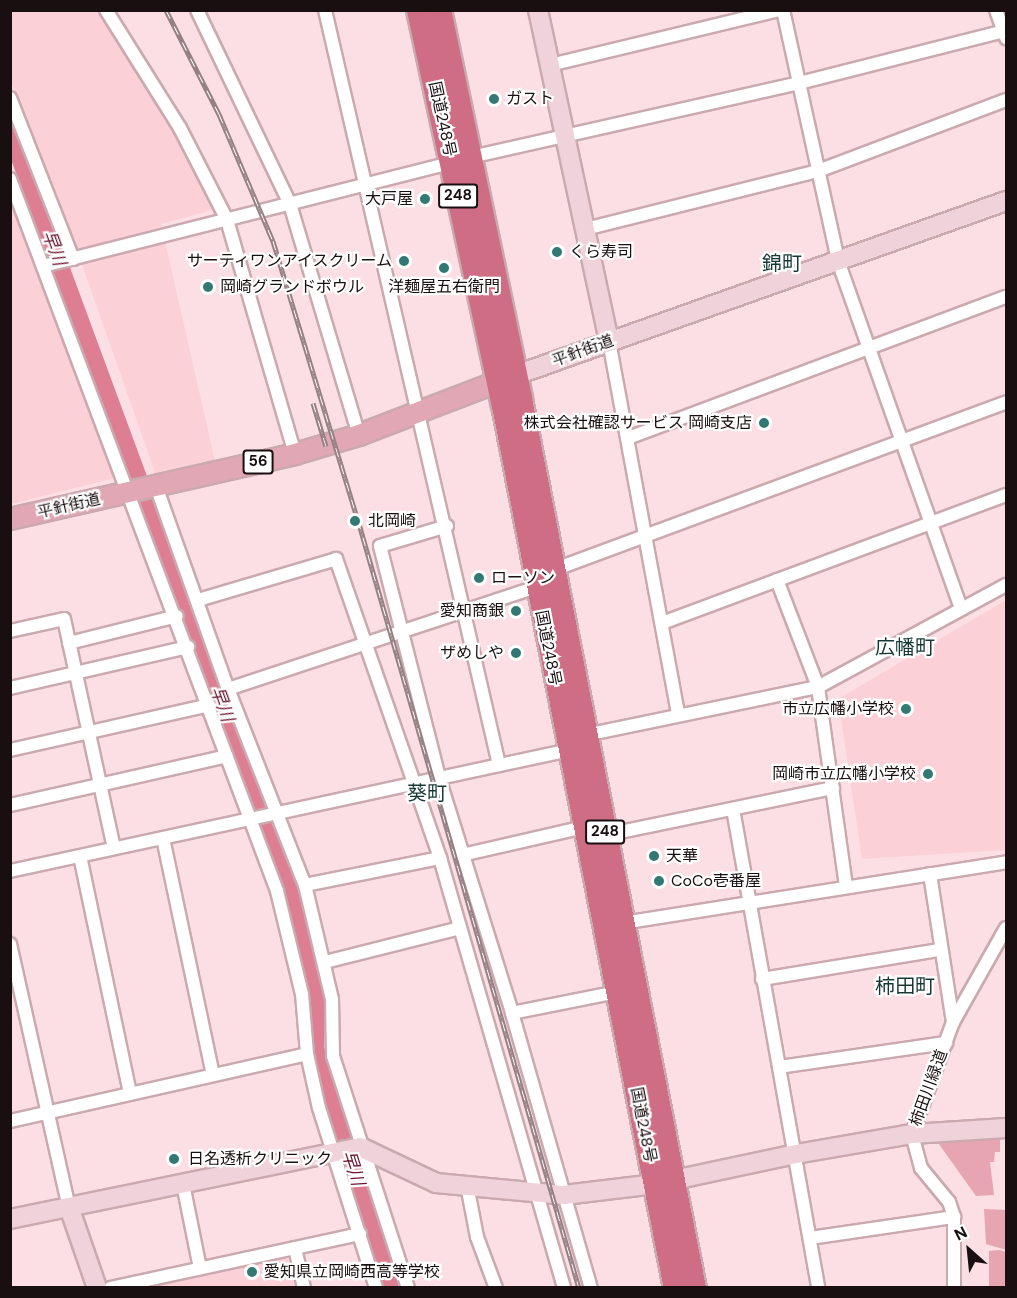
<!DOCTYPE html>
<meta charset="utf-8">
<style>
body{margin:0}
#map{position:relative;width:1017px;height:1298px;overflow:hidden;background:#fbdfe4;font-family:"DM Sans","Noto Sans JP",sans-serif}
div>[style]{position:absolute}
.built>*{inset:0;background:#fbd0d7}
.green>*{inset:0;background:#e7a5b2}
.river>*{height:18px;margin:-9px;padding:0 9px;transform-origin:9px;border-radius:9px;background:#de7e92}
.roads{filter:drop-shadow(2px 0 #caa9af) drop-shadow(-2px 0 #caa9af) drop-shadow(0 2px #caa9af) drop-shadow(0 -2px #caa9af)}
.street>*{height:12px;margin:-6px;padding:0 6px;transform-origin:6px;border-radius:6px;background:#fff}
.secondary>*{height:18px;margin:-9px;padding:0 9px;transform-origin:9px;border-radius:9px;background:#f0d3da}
.primary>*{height:20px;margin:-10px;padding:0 10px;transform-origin:10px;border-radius:10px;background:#e2a7b5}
.highway>*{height:22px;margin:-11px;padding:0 11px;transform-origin:11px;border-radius:11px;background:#ce6d83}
.rail>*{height:5px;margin-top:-2.5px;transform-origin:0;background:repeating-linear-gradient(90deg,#fff 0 9px,#958184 0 18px);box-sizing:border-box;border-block:2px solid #958184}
.dots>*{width:16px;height:16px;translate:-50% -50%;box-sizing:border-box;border:3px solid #fff;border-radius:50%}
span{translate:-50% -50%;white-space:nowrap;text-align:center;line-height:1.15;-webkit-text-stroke:4.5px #fff;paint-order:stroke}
.shield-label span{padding:2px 4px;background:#fff;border:2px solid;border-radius:4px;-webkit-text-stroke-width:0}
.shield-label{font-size:15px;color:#190e10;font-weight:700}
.poi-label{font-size:16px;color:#190e10}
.left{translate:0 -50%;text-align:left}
.right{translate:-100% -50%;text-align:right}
.street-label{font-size:16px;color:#190e10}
.water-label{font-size:18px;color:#6c1632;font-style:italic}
.quarter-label{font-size:20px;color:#173936}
.frame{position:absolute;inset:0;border:12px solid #190e10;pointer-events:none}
.north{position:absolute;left:939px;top:1220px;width:60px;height:60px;-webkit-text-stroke:4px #fff;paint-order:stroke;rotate:333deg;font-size:16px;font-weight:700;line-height:24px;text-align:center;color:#190e10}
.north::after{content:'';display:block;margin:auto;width:21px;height:27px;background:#190e10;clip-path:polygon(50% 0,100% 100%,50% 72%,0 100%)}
</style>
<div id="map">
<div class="built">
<i style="clip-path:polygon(11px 11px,97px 11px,173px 130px,197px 175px,212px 210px,161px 224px,215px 461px,156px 475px,74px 242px,11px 82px)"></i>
<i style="clip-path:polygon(10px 196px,115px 478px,11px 504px,10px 504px)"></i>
<i style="clip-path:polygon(1006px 600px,1006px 850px,862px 859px,838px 699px)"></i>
<i style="clip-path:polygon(287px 1256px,294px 1287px,141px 1287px)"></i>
</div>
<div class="green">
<i style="clip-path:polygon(1000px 1135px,1000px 1152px,995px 1152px,994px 1162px,990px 1162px,994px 1195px,976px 1196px,936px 1140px)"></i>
<i style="clip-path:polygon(984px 1209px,1006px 1210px,1006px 1250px,986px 1244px)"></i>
<i style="clip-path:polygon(1000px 1250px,1006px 1252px,1006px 1287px,989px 1287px,989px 1251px)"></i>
</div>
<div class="river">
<i style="left:10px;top:131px;width:806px;rotate:69.74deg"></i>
<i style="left:289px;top:887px;width:106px;rotate:75.3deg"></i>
<i style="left:316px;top:990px;width:58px;rotate:91deg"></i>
<i style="left:315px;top:1048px;width:251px;rotate:72.6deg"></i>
</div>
<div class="roads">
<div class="street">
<i style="left:106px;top:10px;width:139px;rotate:57.9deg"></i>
<i style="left:180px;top:128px;width:103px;rotate:62.9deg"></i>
<i style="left:227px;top:220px;width:244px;rotate:73.8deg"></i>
<i style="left:197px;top:10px;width:215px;rotate:64.4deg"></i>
<i style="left:290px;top:204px;width:241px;rotate:73.4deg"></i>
<i style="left:325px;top:10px;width:775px;rotate:77.02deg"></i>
<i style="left:783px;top:10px;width:257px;rotate:77.6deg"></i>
<i style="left:838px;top:261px;width:369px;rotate:70.5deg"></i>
<i style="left:996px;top:10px;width:30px;rotate:70deg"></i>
<i style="left:550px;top:65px;width:236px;rotate:-13.5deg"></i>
<i style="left:10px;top:98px;width:173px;rotate:68.6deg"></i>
<i style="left:471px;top:157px;width:336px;rotate:-12.7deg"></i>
<i style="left:799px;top:83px;width:211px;rotate:-14.2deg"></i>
<i style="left:10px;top:179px;width:760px;rotate:69.44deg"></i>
<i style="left:277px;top:891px;width:106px;rotate:76.4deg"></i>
<i style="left:302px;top:994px;width:60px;rotate:85.2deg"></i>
<i style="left:307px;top:1054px;width:55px;rotate:77.5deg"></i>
<i style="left:319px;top:1108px;width:189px;rotate:72.4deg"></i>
<i style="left:585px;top:229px;width:240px;rotate:-14deg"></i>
<i style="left:818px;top:171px;width:201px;rotate:-20.7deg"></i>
<i style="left:43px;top:266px;width:421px;rotate:-14.2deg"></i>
<i style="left:609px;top:341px;width:380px;rotate:79.5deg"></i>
<i style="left:628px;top:438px;width:403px;rotate:-20.5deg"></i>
<i style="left:156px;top:486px;width:215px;rotate:70.5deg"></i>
<i style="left:228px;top:689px;width:211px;rotate:68.6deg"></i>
<i style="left:305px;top:885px;width:117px;rotate:76.7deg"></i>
<i style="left:332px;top:999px;width:57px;rotate:89deg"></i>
<i style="left:333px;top:1056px;width:244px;rotate:72.1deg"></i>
<i style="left:447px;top:526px;width:70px;rotate:163.4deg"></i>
<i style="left:380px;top:546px;width:239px;rotate:75.7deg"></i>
<i style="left:439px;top:778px;width:246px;rotate:72.7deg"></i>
<i style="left:512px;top:1013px;width:286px;rotate:74deg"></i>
<i style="left:553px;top:570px;width:483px;rotate:-20.3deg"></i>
<i style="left:777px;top:580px;width:115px;rotate:69deg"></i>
<i style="left:818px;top:687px;width:202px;rotate:82deg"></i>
<i style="left:198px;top:600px;width:144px;rotate:-16.5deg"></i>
<i style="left:336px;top:559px;width:317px;rotate:70.8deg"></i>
<i style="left:440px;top:858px;width:448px;rotate:73.9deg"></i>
<i style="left:662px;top:623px;width:367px;rotate:-20.4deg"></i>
<i style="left:10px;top:631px;width:55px;rotate:-12.5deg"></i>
<i style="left:64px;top:619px;width:234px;rotate:77.7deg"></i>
<i style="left:69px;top:643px;width:111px;rotate:-14deg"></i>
<i style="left:10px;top:688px;width:183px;rotate:-13deg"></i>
<i style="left:228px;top:689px;width:324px;rotate:-18.3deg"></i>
<i style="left:586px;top:735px;width:237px;rotate:-11.7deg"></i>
<i style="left:818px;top:687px;width:214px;rotate:-28.5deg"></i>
<i style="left:10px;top:750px;width:204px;rotate:-12.7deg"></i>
<i style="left:10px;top:805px;width:222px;rotate:-12.7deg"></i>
<i style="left:733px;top:809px;width:486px;rotate:79.9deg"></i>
<i style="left:606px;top:835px;width:232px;rotate:-11.7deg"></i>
<i style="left:163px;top:838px;width:242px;rotate:78.1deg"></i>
<i style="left:462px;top:855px;width:125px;rotate:-12.9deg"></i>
<i style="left:80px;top:856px;width:243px;rotate:78.1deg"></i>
<i style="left:10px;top:871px;width:572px;rotate:-12.21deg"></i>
<i style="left:930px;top:874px;width:150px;rotate:81.2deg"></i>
<i style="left:305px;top:885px;width:138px;rotate:-11.3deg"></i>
<i style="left:623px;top:923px;width:388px;rotate:-9deg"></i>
<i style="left:10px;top:944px;width:270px;rotate:77.4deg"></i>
<i style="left:325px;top:962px;width:139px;rotate:-14.1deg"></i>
<i style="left:762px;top:979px;width:180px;rotate:-9.3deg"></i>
<i style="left:512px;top:1013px;width:107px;rotate:-11.3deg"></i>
<i style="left:779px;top:1067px;width:169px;rotate:-8.2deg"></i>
<i style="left:10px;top:1121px;width:304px;rotate:-12.7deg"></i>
<i style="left:183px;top:1184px;width:86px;rotate:78.6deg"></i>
<i style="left:467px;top:1185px;width:53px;rotate:79.1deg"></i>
<i style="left:477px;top:1237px;width:54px;rotate:69.6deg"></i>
<i style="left:810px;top:1238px;width:146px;rotate:-8.3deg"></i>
<i style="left:295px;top:1248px;width:41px;rotate:77.3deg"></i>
<i style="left:110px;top:1288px;width:256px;rotate:-12.2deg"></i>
<i style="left:954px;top:1288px;width:71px;rotate:-90deg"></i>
<i style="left:954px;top:1217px;width:16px;rotate:-108deg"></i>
<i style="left:949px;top:1202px;width:44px;rotate:-129.5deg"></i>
<i style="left:921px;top:1168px;width:35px;rotate:-105deg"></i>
<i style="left:912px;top:1134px;width:119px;rotate:-69.9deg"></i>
<i style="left:953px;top:1022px;width:108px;rotate:-60.6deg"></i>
</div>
<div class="secondary">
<i style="left:538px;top:10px;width:339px;rotate:77.9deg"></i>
<i style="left:505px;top:379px;width:532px;rotate:-19.56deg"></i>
<i style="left:69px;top:1207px;width:86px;rotate:70.9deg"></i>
<i style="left:10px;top:1219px;width:357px;rotate:-11.6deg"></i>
<i style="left:360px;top:1147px;width:84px;rotate:25.3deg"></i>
<i style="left:436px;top:1183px;width:129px;rotate:5.4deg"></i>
<i style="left:564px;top:1195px;width:92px;rotate:-6.9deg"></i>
<i style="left:655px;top:1184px;width:144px;rotate:-12deg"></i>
<i style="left:796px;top:1154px;width:118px;rotate:-9.8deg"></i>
<i style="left:912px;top:1134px;width:94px;rotate:-3.7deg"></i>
</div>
<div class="primary">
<i style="left:10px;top:519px;width:292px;rotate:-12.8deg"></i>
<i style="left:295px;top:454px;width:67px;rotate:-16.5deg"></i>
<i style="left:359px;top:435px;width:148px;rotate:-21deg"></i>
</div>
<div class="highway">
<i style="left:418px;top:10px;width:404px;rotate:77.9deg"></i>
<i style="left:503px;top:405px;width:900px;rotate:78.98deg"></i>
<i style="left:440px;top:10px;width:397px;rotate:78.2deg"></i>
<i style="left:521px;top:399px;width:906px;rotate:78.93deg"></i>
</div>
</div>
<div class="rail">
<i style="left:166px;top:10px;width:117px;rotate:63deg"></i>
<i style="left:219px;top:114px;width:138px;rotate:67deg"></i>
<i style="left:273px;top:241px;width:292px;rotate:73.1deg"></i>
<i style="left:358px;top:520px;width:799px;rotate:73.95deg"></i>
<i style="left:313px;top:403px;width:45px;rotate:73.2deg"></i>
</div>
<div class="dots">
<i style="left:494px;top:99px;background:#327973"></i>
<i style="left:425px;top:199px;background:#327973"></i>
<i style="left:557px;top:252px;background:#327973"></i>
<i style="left:404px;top:261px;background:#327973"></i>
<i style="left:444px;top:268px;background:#327973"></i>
<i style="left:208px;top:287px;background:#327973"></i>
<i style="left:764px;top:423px;background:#327973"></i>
<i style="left:355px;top:521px;background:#327973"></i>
<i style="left:479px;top:578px;background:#327973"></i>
<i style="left:516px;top:611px;background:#327973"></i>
<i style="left:516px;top:653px;background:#327973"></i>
<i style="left:906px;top:709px;background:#327973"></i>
<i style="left:928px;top:774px;background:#327973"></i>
<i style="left:654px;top:856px;background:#327973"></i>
<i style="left:659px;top:881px;background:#327973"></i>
<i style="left:174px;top:1159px;background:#327973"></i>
<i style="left:252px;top:1272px;background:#327973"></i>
</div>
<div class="shield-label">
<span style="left:458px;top:196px">248</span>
<span style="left:258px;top:462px">56</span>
<span style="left:605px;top:832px">248</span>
</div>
<div class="poi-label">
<span class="left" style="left:506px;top:99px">ガスト</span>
<span class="right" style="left:413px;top:199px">大戸屋</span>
<span class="left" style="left:569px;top:252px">くら寿司</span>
<span class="right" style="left:392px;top:261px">サーティワンアイスクリーム</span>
<span class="left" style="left:220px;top:287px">岡崎グランドボウル</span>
<span style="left:444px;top:287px">洋麺屋五右衛門</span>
<span class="right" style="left:752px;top:423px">株式会社確認サービス 岡崎支店</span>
<span class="left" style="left:368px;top:521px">北岡崎</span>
<span class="left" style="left:491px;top:578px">ローソン</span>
<span class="right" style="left:504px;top:611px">愛知商銀</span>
<span class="right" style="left:504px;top:653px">ザめしや</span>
<span class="right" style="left:894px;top:709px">市立広幡小学校</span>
<span class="right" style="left:916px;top:774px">岡崎市立広幡小学校</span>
<span class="left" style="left:666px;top:856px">天華</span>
<span class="left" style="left:671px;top:881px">CoCo壱番屋</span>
<span class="left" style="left:188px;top:1159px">日名透析クリニック</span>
<span class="left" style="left:264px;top:1272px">愛知県立岡崎西高等学校</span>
</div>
<div class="street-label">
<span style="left:442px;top:119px;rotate:78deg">国道248号</span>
<span style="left:583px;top:351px;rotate:-20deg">平針街道</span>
<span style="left:69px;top:506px;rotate:-13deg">平針街道</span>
<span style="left:548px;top:648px;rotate:79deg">国道248号</span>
<span style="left:929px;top:1088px;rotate:-70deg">柿田川緑道</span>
<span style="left:643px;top:1125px;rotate:79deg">国道248号</span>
</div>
<div class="water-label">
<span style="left:54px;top:248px;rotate:70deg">早川</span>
<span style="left:222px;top:704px;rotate:70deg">早川</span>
<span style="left:353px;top:1168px;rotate:72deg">早川</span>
</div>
<div class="quarter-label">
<span style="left:782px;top:263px">錦町</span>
<span style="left:905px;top:647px">広幡町</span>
<span style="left:427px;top:793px">葵町</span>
<span style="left:905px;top:986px">柿田町</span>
</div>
<div class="frame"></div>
<div class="north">N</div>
</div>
